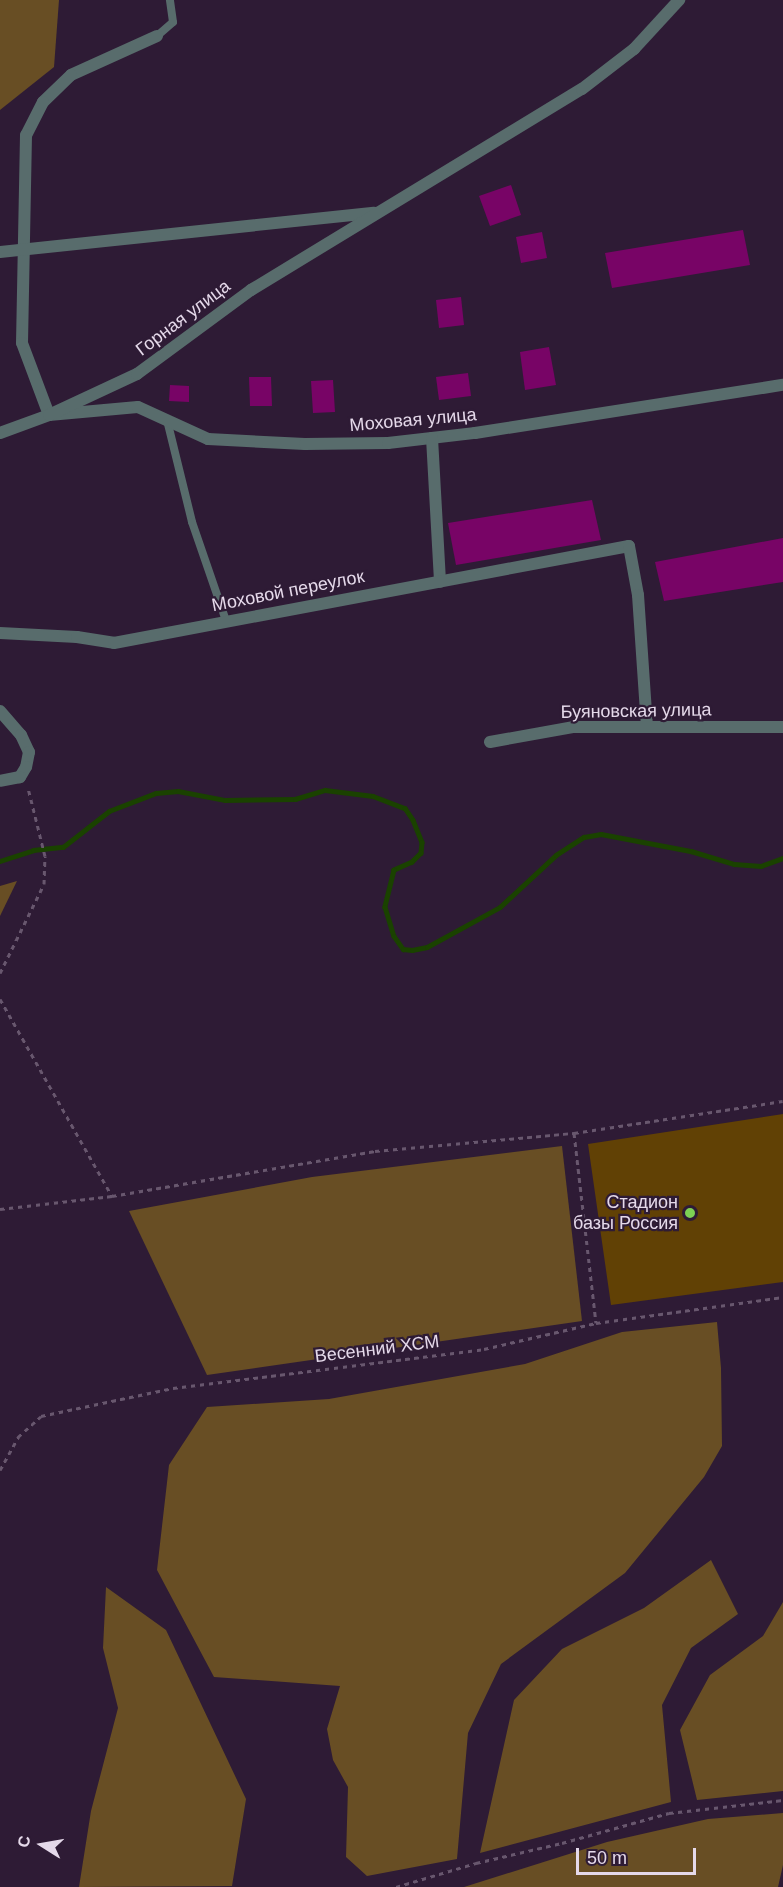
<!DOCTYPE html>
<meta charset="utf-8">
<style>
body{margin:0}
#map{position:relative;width:783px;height:1887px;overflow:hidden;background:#2e1b35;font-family:Helvetica,sans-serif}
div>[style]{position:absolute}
.green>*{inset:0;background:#614105}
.forest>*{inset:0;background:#684e24}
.stream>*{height:4.5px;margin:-2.25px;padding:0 2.25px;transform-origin:2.25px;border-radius:2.25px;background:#1a4200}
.building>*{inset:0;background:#780466}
.path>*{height:3px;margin-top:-1.5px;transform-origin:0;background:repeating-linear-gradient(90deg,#68576e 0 4.5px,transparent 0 9px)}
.lane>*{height:8px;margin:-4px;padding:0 4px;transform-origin:4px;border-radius:4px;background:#586c6c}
.street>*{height:12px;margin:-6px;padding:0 6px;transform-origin:6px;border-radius:6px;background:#586c6c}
.dots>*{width:16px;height:16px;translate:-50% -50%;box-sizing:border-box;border:3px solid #2e1b35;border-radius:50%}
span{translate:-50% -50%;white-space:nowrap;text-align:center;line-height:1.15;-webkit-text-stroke:4.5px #2e1b35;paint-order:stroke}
.street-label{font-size:18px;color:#e5d9ea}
.poi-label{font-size:18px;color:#e5d9ea}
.right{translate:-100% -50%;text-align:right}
.north{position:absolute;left:12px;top:1815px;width:60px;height:60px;-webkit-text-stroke:4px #2e1b35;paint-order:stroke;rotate:281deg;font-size:16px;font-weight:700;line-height:24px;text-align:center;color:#e5d9ea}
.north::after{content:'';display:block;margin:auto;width:21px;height:27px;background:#e5d9ea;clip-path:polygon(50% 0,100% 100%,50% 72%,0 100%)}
.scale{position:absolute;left:576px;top:1848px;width:120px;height:27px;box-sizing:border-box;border:3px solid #e5d9ea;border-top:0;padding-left:8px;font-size:18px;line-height:21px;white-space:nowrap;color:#e5d9ea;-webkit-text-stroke:4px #2e1b35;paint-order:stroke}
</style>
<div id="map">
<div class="green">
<i style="clip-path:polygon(783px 1114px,783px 1282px,611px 1305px,588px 1144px)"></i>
</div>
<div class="forest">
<i style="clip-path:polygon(0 0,59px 0,54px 67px,0 110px)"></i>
<i style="clip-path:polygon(17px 881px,0 916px,0 886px)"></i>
<i style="clip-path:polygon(562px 1146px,582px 1321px,207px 1375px,129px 1211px,312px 1177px)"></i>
<i style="clip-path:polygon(717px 1322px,721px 1368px,722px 1446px,704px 1477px,625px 1573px,501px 1664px,468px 1733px,457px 1859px,367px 1876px,346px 1857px,348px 1787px,333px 1760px,327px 1729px,340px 1686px,214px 1677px,157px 1570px,169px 1465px,207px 1407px,329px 1399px,525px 1364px,622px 1332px)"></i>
<i style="clip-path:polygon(711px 1560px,738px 1614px,691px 1648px,662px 1705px,671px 1802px,480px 1853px,514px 1700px,562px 1649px,644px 1608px)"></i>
<i style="clip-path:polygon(106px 1587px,166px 1630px,246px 1799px,232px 1886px,79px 1887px,91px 1811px,118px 1708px,103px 1648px)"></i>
<i style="clip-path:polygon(783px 1602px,783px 1791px,697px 1800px,680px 1730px,710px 1675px,763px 1636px)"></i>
<i style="clip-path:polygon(783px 1813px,783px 1865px,778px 1887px,464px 1887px,607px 1842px,708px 1819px)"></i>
</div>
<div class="stream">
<i style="left:0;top:861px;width:35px;rotate:-18deg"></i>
<i style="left:33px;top:850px;width:30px;rotate:-6deg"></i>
<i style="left:63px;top:847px;width:58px;rotate:-38deg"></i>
<i style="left:109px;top:811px;width:50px;rotate:-21deg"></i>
<i style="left:156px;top:793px;width:22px;rotate:-5deg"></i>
<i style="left:178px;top:791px;width:48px;rotate:10.8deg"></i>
<i style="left:225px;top:800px;width:70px;rotate:-0.8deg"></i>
<i style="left:295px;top:799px;width:31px;rotate:-17deg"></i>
<i style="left:325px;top:790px;width:48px;rotate:7.1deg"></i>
<i style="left:373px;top:796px;width:34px;rotate:21deg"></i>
<i style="left:405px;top:808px;width:14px;rotate:56deg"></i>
<i style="left:413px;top:820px;width:24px;rotate:68deg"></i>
<i style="left:422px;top:842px;width:11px;rotate:95deg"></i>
<i style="left:421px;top:853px;width:13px;rotate:135deg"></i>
<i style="left:412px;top:862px;width:20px;rotate:156deg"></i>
<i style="left:394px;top:870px;width:38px;rotate:104deg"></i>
<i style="left:385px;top:907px;width:30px;rotate:73deg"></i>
<i style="left:394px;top:936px;width:16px;rotate:55deg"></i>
<i style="left:403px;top:949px;width:9px;rotate:6deg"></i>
<i style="left:412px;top:950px;width:15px;rotate:-11deg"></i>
<i style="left:427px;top:947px;width:83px;rotate:-28.7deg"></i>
<i style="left:500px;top:907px;width:76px;rotate:-42.9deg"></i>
<i style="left:556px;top:855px;width:33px;rotate:-33deg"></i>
<i style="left:584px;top:837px;width:17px;rotate:-10deg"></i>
<i style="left:601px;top:834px;width:92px;rotate:10.7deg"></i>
<i style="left:691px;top:851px;width:45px;rotate:16.8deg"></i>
<i style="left:734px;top:864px;width:27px;rotate:4deg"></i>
<i style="left:761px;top:866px;width:23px;rotate:-20deg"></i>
</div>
<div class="building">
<i style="clip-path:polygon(511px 185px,521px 215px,490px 226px,479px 196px)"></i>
<i style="clip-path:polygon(743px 230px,750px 265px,612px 288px,605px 253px)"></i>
<i style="clip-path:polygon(542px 232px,547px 258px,521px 263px,516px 237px)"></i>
<i style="clip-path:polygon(461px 297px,464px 325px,439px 328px,436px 300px)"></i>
<i style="clip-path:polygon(549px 347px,556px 385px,525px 390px,520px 352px)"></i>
<i style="clip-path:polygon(468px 373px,471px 396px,439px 400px,436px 377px)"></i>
<i style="clip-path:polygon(249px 377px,271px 377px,272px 406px,250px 406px)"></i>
<i style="clip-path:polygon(333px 380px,335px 412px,313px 413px,311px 381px)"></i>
<i style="clip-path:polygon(170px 385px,189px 386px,189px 402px,169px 401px)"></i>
<i style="clip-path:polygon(592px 500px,601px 540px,456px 565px,448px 523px)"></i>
<i style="clip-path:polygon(783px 538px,783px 582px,664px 601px,655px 562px)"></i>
</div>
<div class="path">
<i style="left:0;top:973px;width:99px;rotate:-63.7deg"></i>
<i style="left:44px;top:884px;width:28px;rotate:-88deg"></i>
<i style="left:45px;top:856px;width:70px;rotate:-104deg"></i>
<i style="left:0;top:999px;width:227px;rotate:60.4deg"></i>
<i style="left:574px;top:1133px;width:211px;rotate:-8.7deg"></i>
<i style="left:0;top:1209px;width:113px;rotate:-6.6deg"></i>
<i style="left:112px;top:1196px;width:267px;rotate:-9.7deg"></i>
<i style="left:375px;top:1151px;width:200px;rotate:-5.2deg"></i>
<i style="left:574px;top:1133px;width:191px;rotate:83.4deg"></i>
<i style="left:0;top:1470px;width:38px;rotate:-61deg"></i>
<i style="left:18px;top:1437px;width:31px;rotate:-42deg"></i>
<i style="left:41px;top:1416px;width:135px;rotate:-12deg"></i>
<i style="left:173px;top:1388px;width:313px;rotate:-7.1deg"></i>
<i style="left:484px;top:1349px;width:115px;rotate:-13.1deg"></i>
<i style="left:596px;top:1323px;width:189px;rotate:-7.9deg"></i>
<i style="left:396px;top:1887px;width:84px;rotate:-16.7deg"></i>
<i style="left:476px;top:1863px;width:88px;rotate:-13.1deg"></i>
<i style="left:562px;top:1843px;width:111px;rotate:-15.7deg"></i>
<i style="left:669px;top:1813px;width:115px;rotate:-6.5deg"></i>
</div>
<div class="lane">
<i style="left:157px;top:36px;width:21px;rotate:-41deg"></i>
<i style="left:173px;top:22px;width:22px;rotate:-98deg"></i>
<i style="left:167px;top:420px;width:105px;rotate:76.2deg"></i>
<i style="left:192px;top:522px;width:105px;rotate:71deg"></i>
</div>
<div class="street">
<i style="left:157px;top:36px;width:94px;rotate:155.6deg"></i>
<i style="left:71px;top:75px;width:39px;rotate:136deg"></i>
<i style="left:43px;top:102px;width:37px;rotate:117deg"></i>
<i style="left:26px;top:135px;width:208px;rotate:91.1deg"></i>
<i style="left:22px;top:343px;width:77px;rotate:69.4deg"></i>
<i style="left:49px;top:415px;width:89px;rotate:-5.1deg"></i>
<i style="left:138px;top:407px;width:77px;rotate:24.6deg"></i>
<i style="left:208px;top:439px;width:97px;rotate:3deg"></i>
<i style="left:305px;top:444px;width:83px;rotate:-0.7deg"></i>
<i style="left:388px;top:443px;width:88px;rotate:-6.6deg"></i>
<i style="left:475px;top:433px;width:312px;rotate:-8.9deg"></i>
<i style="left:0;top:252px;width:376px;rotate:-6deg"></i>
<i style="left:0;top:433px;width:52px;rotate:-20.2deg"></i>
<i style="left:49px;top:415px;width:97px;rotate:-25deg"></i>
<i style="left:137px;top:374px;width:142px;rotate:-36.4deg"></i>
<i style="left:251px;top:290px;width:387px;rotate:-31.3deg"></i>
<i style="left:582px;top:89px;width:66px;rotate:-37.6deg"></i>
<i style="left:634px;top:49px;width:67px;rotate:-47.4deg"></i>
<i style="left:432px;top:438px;width:144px;rotate:86.8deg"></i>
<i style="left:0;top:633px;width:77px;rotate:3deg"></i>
<i style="left:77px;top:637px;width:37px;rotate:9deg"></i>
<i style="left:114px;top:643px;width:524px;rotate:-10.67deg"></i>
<i style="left:629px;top:546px;width:50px;rotate:79.6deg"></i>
<i style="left:638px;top:595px;width:131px;rotate:86.1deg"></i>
<i style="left:0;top:711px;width:32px;rotate:49deg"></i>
<i style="left:21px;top:735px;width:19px;rotate:65deg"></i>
<i style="left:29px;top:752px;width:15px;rotate:101deg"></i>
<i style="left:26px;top:767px;width:12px;rotate:121deg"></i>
<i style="left:20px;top:777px;width:20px;rotate:169deg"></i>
<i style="left:490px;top:742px;width:84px;rotate:-10.2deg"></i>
<i style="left:573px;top:727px;width:210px"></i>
</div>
<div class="dots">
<i style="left:690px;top:1213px;background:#7dd154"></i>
</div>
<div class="street-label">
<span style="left:183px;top:318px;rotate:-37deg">Горная улица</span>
<span style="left:413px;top:420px;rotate:-5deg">Моховая улица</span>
<span style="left:288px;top:591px;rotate:-11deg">Моховой переулок</span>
<span style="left:636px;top:711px;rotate:-1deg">Буяновская улица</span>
<span style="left:377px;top:1349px;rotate:-7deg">Весенний ХСМ</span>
</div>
<div class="poi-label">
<span class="right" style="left:678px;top:1213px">Стадион<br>базы Россия</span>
</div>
<div class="north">С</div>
<div class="scale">50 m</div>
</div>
